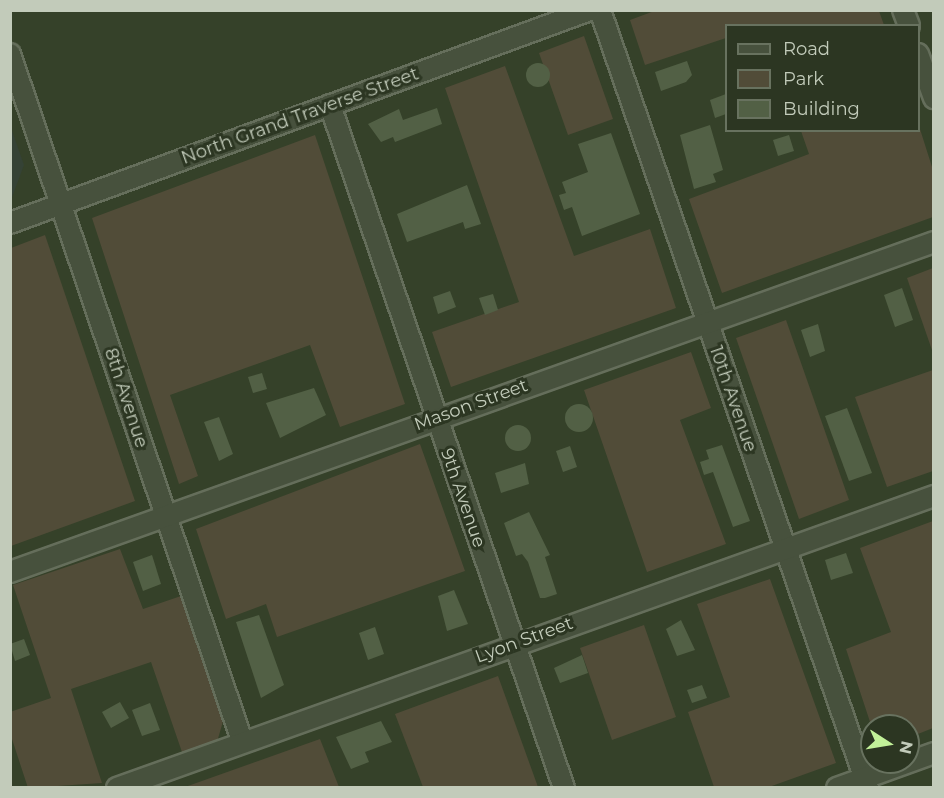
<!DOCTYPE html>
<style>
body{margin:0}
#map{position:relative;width:944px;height:798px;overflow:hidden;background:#354129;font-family:Montserrat,sans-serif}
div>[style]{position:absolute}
.medical>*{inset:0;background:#354235}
.green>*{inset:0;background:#514c38}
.building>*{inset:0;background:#526045}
.round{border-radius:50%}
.roads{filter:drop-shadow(2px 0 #656e5b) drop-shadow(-2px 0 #656e5b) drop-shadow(0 2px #656e5b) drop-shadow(0 -2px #656e5b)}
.minor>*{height:20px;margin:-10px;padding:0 10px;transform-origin:10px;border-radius:10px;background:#47513d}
span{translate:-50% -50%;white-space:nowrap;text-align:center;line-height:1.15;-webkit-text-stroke:6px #2c3622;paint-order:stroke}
.street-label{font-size:18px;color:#c2cbba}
.frame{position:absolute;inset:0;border:12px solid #c2cbba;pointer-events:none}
.legend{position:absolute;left:725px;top:24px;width:195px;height:108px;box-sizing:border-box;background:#2c3622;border:2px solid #68725f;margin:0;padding:8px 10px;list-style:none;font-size:18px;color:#c2cbba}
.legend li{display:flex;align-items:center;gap:12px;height:30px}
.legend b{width:30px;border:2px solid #68725f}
.north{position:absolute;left:860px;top:714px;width:60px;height:60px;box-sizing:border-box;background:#2c3622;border:2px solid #68725f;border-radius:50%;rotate:102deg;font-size:16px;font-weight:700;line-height:24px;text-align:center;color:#c2cbba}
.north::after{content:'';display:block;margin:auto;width:21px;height:27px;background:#c2f199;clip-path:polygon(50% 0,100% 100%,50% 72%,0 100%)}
</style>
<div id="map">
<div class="medical">
<i style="clip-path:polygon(10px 125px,24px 165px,11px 200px,10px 200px)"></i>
</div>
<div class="green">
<i style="clip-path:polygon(657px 10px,879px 11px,884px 25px,726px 26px,726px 38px,645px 65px,630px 20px)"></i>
<i style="clip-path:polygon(584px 36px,613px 119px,568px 135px,539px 53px)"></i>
<i style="clip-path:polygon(505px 66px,574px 256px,650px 229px,676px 308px,451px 387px,432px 332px,519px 302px,445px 88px)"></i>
<i style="clip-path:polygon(919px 126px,933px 170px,933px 217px,722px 293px,689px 199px,809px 154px,801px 131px,918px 130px)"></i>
<i style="clip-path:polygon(315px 135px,405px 404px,340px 427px,310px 345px,170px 395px,198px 476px,179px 484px,92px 218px)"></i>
<i style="clip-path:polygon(45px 235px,135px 501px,11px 546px,11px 248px)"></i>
<i style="clip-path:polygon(933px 268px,933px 353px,907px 278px)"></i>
<i style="clip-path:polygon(786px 320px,849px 500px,799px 519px,736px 338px)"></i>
<i style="clip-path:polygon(691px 352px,711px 408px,680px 420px,726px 544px,647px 572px,584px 390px)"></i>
<i style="clip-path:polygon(933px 370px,933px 471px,887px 487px,855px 397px)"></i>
<i style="clip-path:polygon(420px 444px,465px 571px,277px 637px,266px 604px,226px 619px,196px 529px)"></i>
<i style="clip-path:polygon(933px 521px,933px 728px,908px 738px,908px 726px,872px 728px,846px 649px,891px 632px,860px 548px)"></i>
<i style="clip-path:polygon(120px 549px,143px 609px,181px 596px,224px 718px,217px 742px,183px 755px,151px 662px,71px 689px,102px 783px,28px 788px,11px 736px,10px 712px,51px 698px,13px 585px)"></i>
<i style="clip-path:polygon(770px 579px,836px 763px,769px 787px,714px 787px,688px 712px,730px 697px,697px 604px)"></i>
<i style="clip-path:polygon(644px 625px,676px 717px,612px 740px,580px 648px)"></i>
<i style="clip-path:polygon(498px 676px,538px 787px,423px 787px,395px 714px)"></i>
<i style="clip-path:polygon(320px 739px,339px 787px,185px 787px)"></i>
</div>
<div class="building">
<i style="clip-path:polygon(687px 61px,692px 75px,686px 82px,661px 91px,655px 72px)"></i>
<i class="round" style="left:526px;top:63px;width:24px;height:24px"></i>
<i style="clip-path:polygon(726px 94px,726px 114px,715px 118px,710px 100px)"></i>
<i style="clip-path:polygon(437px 108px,442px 124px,395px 142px,393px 137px,381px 142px,368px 124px,399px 109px,403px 120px)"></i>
<i style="clip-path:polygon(710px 125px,723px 170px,713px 174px,716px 182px,694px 189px,680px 135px)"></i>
<i style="clip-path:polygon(611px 133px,640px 214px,582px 236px,572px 207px,564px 210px,559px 195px,566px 193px,562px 182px,588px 172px,578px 144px)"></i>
<i style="clip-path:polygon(789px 135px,794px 151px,778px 156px,773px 140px)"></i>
<i style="clip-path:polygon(467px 185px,481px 224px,465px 229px,463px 222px,407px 242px,397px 214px)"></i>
<i style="clip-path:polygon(902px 288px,913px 320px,895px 327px,884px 295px)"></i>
<i style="clip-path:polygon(450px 291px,456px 307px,438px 314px,433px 297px)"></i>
<i style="clip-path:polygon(493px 294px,498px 310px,485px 315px,479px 298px)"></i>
<i style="clip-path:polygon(818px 324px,825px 351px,810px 357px,801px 330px)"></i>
<i style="clip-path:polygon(262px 373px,267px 389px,253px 393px,248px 377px)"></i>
<i style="clip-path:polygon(314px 388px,326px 415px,280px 438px,266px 403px)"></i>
<i class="round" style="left:565px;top:404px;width:28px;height:28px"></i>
<i style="clip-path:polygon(847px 408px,872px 473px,849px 481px,825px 416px)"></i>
<i style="clip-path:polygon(219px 417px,233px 454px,219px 461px,204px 422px)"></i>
<i class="round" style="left:505px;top:425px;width:26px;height:26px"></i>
<i style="clip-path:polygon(722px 445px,750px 521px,733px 527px,713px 472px,704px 475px,700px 462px,709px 459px,706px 450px)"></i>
<i style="clip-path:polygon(570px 446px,577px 467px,563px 472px,556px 451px)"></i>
<i style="clip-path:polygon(525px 463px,529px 484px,501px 493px,495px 473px)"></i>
<i style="clip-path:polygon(529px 512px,550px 555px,545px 557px,557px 594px,545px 598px,540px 598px,528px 562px,522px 554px,516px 556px,504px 523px)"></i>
<i style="clip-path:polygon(846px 553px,853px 573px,831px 580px,825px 560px)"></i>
<i style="clip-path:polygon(152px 555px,161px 584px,143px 591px,133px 562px)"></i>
<i style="clip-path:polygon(454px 590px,468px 624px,447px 631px,438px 596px)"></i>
<i style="clip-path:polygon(259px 615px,284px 685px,261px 698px,236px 622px)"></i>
<i style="clip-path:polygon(681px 620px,695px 650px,677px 656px,666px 629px)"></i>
<i style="clip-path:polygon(375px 627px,384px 654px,368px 660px,359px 633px)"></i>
<i style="clip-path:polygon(24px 639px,30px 655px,15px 661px,10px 644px)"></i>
<i style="clip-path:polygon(582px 655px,588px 673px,560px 683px,554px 668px)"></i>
<i style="clip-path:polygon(702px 685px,707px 698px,692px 703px,687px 690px)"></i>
<i style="clip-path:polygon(120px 702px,129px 718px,111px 728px,102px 712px)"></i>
<i style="clip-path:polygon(150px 703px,160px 730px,142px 736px,132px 710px)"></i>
<i style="clip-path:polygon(381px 721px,392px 742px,365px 752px,369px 762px,351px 769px,336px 737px)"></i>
</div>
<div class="roads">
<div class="minor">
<i style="left:600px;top:10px;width:823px;rotate:70.99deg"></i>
<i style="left:903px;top:10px;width:17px;rotate:69deg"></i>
<i style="left:10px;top:54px;width:725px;rotate:71.34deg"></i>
<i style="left:918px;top:54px;width:47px;rotate:70deg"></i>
<i style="left:330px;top:105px;width:722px;rotate:71.09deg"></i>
<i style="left:10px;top:223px;width:618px;rotate:-20.17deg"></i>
<i style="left:10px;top:572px;width:981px;rotate:-19.65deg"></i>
<i style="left:117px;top:788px;width:868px;rotate:-19.67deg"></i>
<i style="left:837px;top:788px;width:103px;rotate:-19.8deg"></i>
</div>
</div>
<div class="street-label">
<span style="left:300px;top:116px;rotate:-20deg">North Grand Traverse Street</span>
<span style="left:126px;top:398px;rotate:72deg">8th Avenue</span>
<span style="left:733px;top:399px;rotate:71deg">10th Avenue</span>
<span style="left:471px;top:405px;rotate:-20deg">Mason Street</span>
<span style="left:463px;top:498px;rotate:71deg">9th Avenue</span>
<span style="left:524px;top:640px;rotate:-20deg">Lyon Street</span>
</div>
<div class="frame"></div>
<ul class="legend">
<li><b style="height:8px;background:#47513d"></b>Road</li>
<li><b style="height:16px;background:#514c38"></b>Park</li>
<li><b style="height:16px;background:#526045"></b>Building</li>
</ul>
<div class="north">N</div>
</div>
